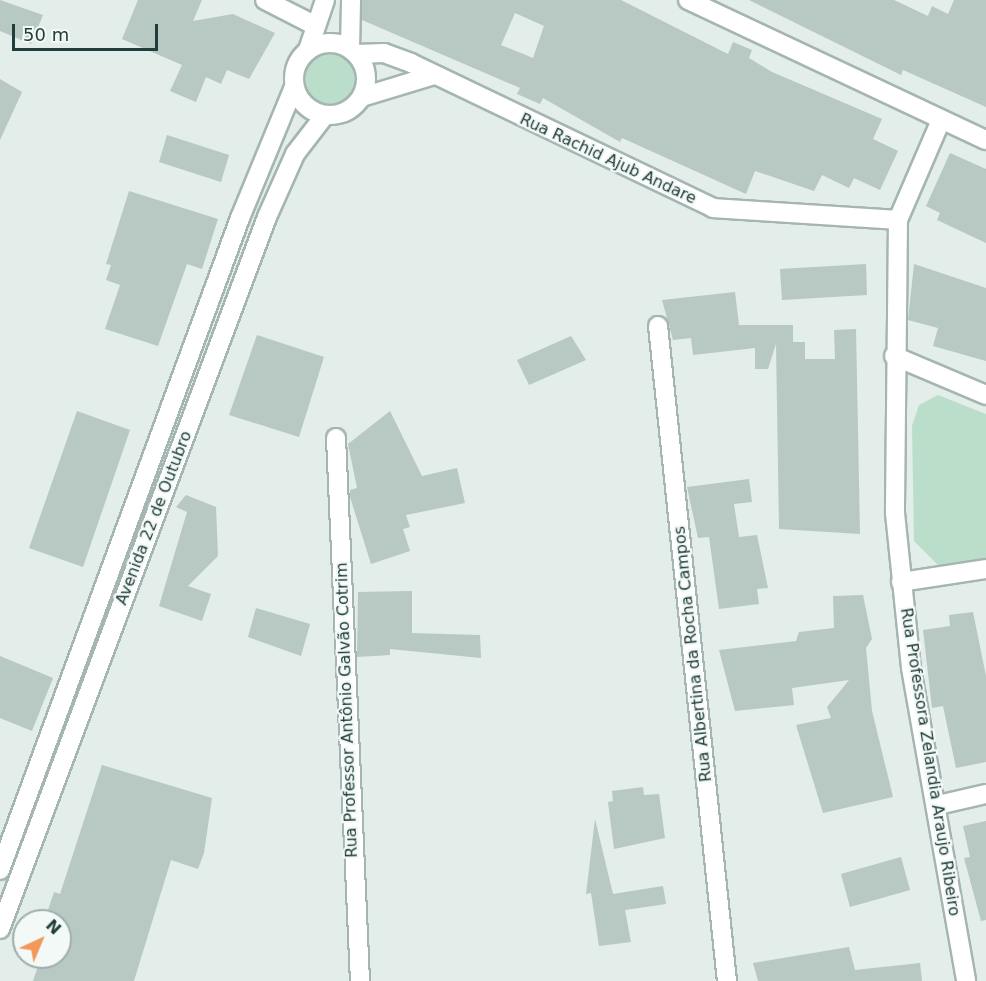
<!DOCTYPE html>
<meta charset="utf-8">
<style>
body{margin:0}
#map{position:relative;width:986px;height:981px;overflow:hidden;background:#e3edea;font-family:"DejaVu Sans",sans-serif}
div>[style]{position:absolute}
.green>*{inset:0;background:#bbdeca}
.round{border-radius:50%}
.building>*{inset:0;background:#b8c8c3}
.roads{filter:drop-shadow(2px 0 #a5b5b2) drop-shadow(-2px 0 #a5b5b2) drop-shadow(0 2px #a5b5b2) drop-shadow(0 -2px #a5b5b2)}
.street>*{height:18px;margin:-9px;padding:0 9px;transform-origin:9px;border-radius:9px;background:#fff}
.secondary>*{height:18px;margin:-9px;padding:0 9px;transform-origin:9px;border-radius:9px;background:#fff}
.secondary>.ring{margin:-9px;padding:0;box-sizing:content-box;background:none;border:18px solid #fff;border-radius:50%}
span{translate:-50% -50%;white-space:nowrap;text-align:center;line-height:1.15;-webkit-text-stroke:4.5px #f3f9f7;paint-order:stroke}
.street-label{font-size:16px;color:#223e3b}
.north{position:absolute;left:12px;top:909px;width:60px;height:60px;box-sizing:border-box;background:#f3f9f7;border:2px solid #9faeac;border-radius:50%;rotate:44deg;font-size:16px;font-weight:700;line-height:24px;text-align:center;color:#223e3b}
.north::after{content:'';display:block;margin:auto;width:21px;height:27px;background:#f3985b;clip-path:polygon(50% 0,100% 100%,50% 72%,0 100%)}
.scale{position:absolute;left:12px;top:24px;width:146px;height:27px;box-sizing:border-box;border:3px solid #223e3b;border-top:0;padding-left:8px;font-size:18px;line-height:21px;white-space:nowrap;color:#223e3b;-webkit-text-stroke:4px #f3f9f7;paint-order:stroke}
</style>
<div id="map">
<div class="green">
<i class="round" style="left:301px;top:53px;width:56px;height:56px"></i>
<i style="clip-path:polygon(938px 395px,986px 414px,986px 561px,938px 565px,914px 541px,912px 426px,919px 405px)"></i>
</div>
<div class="building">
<i style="clip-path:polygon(0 0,43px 15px,31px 44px,0 31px)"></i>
<i style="clip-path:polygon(138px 0,202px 0,193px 21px,233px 14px,275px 33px,249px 79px,227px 70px,221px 84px,206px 77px,196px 102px,170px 91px,182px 65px,122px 39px)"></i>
<i style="clip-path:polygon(evenodd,362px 0,621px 0,728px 54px,733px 42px,752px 50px,749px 58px,772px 72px,882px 119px,873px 139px,898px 151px,880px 190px,854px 178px,849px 188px,822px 175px,814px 191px,755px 171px,746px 194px,622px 138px,620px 142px,543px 98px,540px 104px,517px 94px,520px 88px,362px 20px,362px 0,515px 13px,544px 26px,533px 58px,501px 45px,515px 13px)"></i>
<i style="clip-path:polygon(749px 0,894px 0,928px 16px,932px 6px,948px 14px,954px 0,986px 0,986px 107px,903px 70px,901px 75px)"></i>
<i style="clip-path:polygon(0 79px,22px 92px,0 140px)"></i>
<i style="clip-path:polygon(167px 135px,229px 155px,221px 182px,159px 162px)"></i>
<i style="clip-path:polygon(950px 153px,986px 169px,986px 243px,937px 220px,940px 213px,926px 206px)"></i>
<i style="clip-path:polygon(129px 191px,218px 219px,202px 269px,187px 264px,158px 346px,105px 329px,120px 285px,106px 280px,111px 265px,106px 264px)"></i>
<i style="clip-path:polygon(866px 264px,867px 295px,782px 300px,780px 269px)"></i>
<i style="clip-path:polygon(914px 264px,986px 288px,986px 361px,933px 346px,938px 328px,908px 320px)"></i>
<i style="clip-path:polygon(735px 292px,739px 325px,793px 325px,793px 342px,805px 342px,805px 359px,835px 359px,834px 330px,856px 329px,860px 534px,779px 529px,776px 344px,768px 369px,755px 369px,755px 348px,693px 355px,691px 338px,673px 340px,662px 300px)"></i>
<i style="clip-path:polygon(257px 335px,324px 357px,299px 437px,229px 415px)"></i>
<i style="clip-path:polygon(571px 336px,586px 360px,529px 385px,517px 360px)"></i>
<i style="clip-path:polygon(77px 411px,130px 430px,83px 567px,29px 548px)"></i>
<i style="clip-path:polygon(390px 411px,422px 476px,457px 468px,465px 503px,406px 515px,410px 527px,403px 529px,410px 551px,371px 564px,350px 497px,350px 490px,357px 488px,348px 444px)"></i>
<i style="clip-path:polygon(749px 479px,752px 502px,734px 504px,739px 537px,757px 535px,768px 588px,757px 589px,759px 604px,719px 609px,709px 537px,698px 538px,687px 487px)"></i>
<i style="clip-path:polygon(186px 495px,216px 507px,218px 556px,188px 586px,211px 594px,202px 621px,159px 606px,187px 512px,176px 507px)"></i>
<i style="clip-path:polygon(412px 591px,412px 633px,480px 635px,481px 658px,390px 649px,390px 655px,357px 657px,358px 592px)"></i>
<i style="clip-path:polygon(863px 595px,872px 639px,866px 648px,872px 711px,893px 797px,823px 813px,796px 725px,831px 718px,827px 707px,849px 680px,792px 688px,794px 705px,735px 711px,719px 650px,796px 641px,799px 632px,834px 628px,833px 596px)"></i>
<i style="clip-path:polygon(256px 608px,310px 624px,301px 656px,248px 637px)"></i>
<i style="clip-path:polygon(973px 612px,986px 676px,986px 762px,956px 768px,943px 706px,932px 708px,923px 630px,950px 626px,949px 615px)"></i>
<i style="clip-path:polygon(0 656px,53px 678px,32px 731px,0 718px)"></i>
<i style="clip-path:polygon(102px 765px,212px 798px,204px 853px,198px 869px,171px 860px,134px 981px,33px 981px,41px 957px,60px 957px,60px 921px,52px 921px,55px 912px,48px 910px,54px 892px,60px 894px)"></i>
<i style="clip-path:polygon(643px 787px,644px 795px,659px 794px,665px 838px,614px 849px,608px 802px,613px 801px,612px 791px)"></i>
<i style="clip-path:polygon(595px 819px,613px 894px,663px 886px,666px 904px,625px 910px,631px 942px,599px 946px,591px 893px,586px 894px)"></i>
<i style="clip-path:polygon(986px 821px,986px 920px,981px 921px,964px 858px,970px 857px,963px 826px)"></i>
<i style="clip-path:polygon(901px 857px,910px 890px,850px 907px,841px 874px)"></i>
<i style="clip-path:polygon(849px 947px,855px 970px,920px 963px,922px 981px,758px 981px,753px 963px)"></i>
</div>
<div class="roads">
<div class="street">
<i style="left:265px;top:0;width:57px;rotate:27deg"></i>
<i style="left:688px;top:0;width:329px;rotate:25.2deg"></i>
<i style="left:356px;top:54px;width:28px;rotate:-2deg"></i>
<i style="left:384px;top:53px;width:29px;rotate:20deg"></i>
<i style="left:411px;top:63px;width:335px;rotate:25.6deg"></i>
<i style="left:713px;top:208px;width:185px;rotate:3.7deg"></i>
<i style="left:362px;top:97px;width:75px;rotate:-17deg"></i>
<i style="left:941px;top:120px;width:109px;rotate:113.3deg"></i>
<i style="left:898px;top:220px;width:293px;rotate:90.6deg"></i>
<i style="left:895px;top:513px;width:156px;rotate:84.1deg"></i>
<i style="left:911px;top:668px;width:318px;rotate:80deg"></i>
<i style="left:658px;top:326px;width:659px;rotate:83.99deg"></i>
<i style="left:894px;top:356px;width:100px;rotate:23deg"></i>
<i style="left:336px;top:438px;width:544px;rotate:87.47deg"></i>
<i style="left:901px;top:582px;width:86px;rotate:-8.7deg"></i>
<i style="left:938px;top:805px;width:49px;rotate:-12.9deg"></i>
</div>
<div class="secondary">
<i class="ring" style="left:294px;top:43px;width:54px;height:54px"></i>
<i style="left:350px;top:49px;width:49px;rotate:-88.8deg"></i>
<i style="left:308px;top:50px;width:53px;rotate:-71.2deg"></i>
<i style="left:0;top:870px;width:695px;rotate:-69.79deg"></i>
<i style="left:240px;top:218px;width:142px;rotate:-67.6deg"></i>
<i style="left:0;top:929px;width:760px;rotate:-69.44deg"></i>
<i style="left:267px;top:217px;width:69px;rotate:-66deg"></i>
<i style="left:295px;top:154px;width:49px;rotate:-52.4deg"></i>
</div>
</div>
<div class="street-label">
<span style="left:608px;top:159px;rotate:25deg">Rua Rachid Ajub Andare</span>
<span style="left:154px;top:518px;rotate:-69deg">Avenida 22 de Outubro</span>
<span style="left:693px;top:654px;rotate:-96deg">Rua Albertina da Rocha Campos</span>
<span style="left:347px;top:710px;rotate:-92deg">Rua Professor Antônio Galvão Cotrim</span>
<span style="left:930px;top:762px;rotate:81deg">Rua Professora Zelandia Araujo Ribeiro</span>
</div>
<div class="north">N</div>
<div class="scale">50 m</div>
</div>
